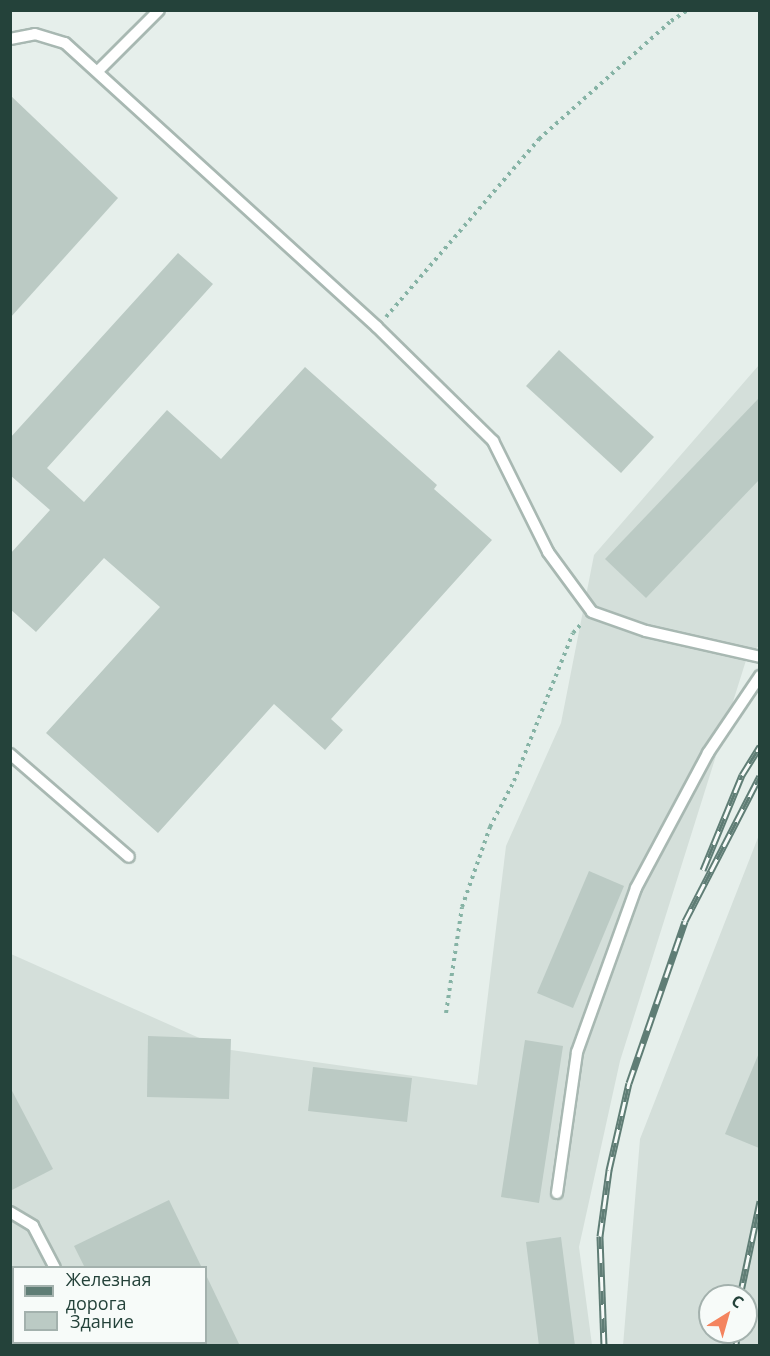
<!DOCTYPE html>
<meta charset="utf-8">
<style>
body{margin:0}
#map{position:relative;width:770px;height:1356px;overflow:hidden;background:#e6efeb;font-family:"Open Sans",sans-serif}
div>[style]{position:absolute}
.built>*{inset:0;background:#d4dfda}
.building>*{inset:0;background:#bbcac4}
.path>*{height:4px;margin-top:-2px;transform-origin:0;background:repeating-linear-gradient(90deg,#86b3a5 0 3px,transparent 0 7.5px)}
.roads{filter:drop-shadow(2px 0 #a8b8b2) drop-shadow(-2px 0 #a8b8b2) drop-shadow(0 2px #a8b8b2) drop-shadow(0 -2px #a8b8b2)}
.service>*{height:10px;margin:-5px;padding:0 5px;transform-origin:5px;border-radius:5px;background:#fff}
.rail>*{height:7px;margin-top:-3.5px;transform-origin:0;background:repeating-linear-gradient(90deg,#f7fbf9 0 14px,#5f7d75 0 28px);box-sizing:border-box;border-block:2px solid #5f7d75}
span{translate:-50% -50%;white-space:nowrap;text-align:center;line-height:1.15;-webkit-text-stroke:4.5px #f7fbf9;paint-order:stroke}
.frame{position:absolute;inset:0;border:12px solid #24423a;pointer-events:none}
.legend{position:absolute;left:12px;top:1266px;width:195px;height:78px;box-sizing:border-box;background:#f7fbf9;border:2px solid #a3b1ad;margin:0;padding:8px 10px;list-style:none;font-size:18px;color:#24423a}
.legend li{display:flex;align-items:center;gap:12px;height:30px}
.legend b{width:30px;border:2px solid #a3b1ad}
.north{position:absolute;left:698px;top:1284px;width:60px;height:60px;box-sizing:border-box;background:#f7fbf9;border:2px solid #a3b1ad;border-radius:50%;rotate:37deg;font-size:16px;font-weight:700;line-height:24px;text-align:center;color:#24423a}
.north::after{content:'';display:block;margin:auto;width:21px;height:27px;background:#f4845f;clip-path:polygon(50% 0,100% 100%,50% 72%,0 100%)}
</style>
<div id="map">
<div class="built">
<i style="clip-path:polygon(evenodd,759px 365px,759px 646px,748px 654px,620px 1061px,579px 1247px,592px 1345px,11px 1346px,11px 954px,224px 1049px,477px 1085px,506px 846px,561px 723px,594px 555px,759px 365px,14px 1268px,206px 1268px,206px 1342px,14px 1342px,14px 1268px)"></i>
<i style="clip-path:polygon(evenodd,759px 835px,759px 1345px,623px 1346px,640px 1139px,759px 835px,710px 1296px,746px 1296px,746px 1332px,710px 1332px,710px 1296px)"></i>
</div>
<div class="building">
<i style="clip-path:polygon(10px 95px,118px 198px,10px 318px)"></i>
<i style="clip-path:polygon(178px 253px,213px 284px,47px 468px,84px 502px,167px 410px,221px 459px,305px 367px,437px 485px,434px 489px,492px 540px,331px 719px,343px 730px,325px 750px,274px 704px,158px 833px,46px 733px,160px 607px,104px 558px,36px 632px,10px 609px,10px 554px,50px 510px,10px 475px,10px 438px)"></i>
<i style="clip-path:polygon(559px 350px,654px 437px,621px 473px,526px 386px)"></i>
<i style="clip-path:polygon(759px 398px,759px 480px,646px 598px,605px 559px)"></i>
<i style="clip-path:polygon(589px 871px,624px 886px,573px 1008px,537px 993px)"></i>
<i style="clip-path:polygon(148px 1036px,231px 1039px,229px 1099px,147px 1097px)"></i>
<i style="clip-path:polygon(525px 1040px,563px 1046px,539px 1203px,501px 1197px)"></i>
<i style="clip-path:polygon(759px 1053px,759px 1148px,725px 1134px)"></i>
<i style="clip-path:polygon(313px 1067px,412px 1078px,407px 1122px,308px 1111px)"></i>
<i style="clip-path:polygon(10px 1087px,53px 1169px,10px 1191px)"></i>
<i style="clip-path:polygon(169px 1200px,202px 1268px,85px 1268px,74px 1246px)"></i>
<i style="clip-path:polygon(561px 1237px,575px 1346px,539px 1346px,526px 1242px)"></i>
<i style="clip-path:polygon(206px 1275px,240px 1346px,206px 1346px)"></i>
</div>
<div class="path">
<i style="left:386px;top:317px;width:235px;rotate:-49.3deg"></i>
<i style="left:539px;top:139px;width:177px;rotate:-41.8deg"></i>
<i style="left:671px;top:21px;width:20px;rotate:-33deg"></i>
<i style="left:446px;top:1013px;width:107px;rotate:-81.4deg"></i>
<i style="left:462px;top:907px;width:85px;rotate:-70.7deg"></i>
<i style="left:490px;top:827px;width:52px;rotate:-62.4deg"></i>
<i style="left:514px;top:781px;width:159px;rotate:-68.3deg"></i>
<i style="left:573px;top:633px;width:13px;rotate:-48deg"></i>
</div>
<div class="roads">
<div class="service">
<i style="left:10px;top:39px;width:25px;rotate:-11deg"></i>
<i style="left:35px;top:34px;width:31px;rotate:17deg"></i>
<i style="left:65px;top:43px;width:422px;rotate:42.3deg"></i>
<i style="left:377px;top:327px;width:163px;rotate:44.5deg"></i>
<i style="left:493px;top:441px;width:124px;rotate:63.6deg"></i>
<i style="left:548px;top:552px;width:74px;rotate:53.7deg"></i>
<i style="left:592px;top:612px;width:57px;rotate:19.4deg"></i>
<i style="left:646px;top:631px;width:117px;rotate:12.8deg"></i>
<i style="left:98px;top:71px;width:86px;rotate:-45deg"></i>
<i style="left:10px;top:754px;width:157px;rotate:40.9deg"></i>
<i style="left:557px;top:1193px;width:142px;rotate:-81.9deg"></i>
<i style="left:577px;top:1052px;width:174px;rotate:-70.2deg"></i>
<i style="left:636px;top:888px;width:153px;rotate:-61.9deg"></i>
<i style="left:708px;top:753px;width:93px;rotate:-56deg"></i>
<i style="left:10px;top:1212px;width:27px;rotate:31deg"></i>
<i style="left:33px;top:1226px;width:47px;rotate:62.4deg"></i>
<i style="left:94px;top:1342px;width:4px;rotate:63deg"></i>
</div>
</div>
<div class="rail">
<i style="left:703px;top:870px;width:103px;rotate:-67.7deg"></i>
<i style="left:742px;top:775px;width:34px;rotate:-58deg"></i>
<i style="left:740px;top:1296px;width:97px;rotate:-78.1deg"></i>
<i style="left:604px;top:1346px;width:110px;rotate:-92.1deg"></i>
<i style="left:600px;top:1236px;width:67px;rotate:-82.2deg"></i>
<i style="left:609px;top:1170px;width:89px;rotate:-77.1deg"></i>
<i style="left:629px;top:1083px;width:171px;rotate:-70.9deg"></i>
<i style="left:685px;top:921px;width:163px;rotate:-62.7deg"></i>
<i style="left:736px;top:1346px;width:14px;rotate:-86deg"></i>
</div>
<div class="frame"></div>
<ul class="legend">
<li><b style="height:8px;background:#5f7d75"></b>Железная дорога</li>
<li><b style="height:16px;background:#bbcac4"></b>Здание</li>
</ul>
<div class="north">С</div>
</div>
